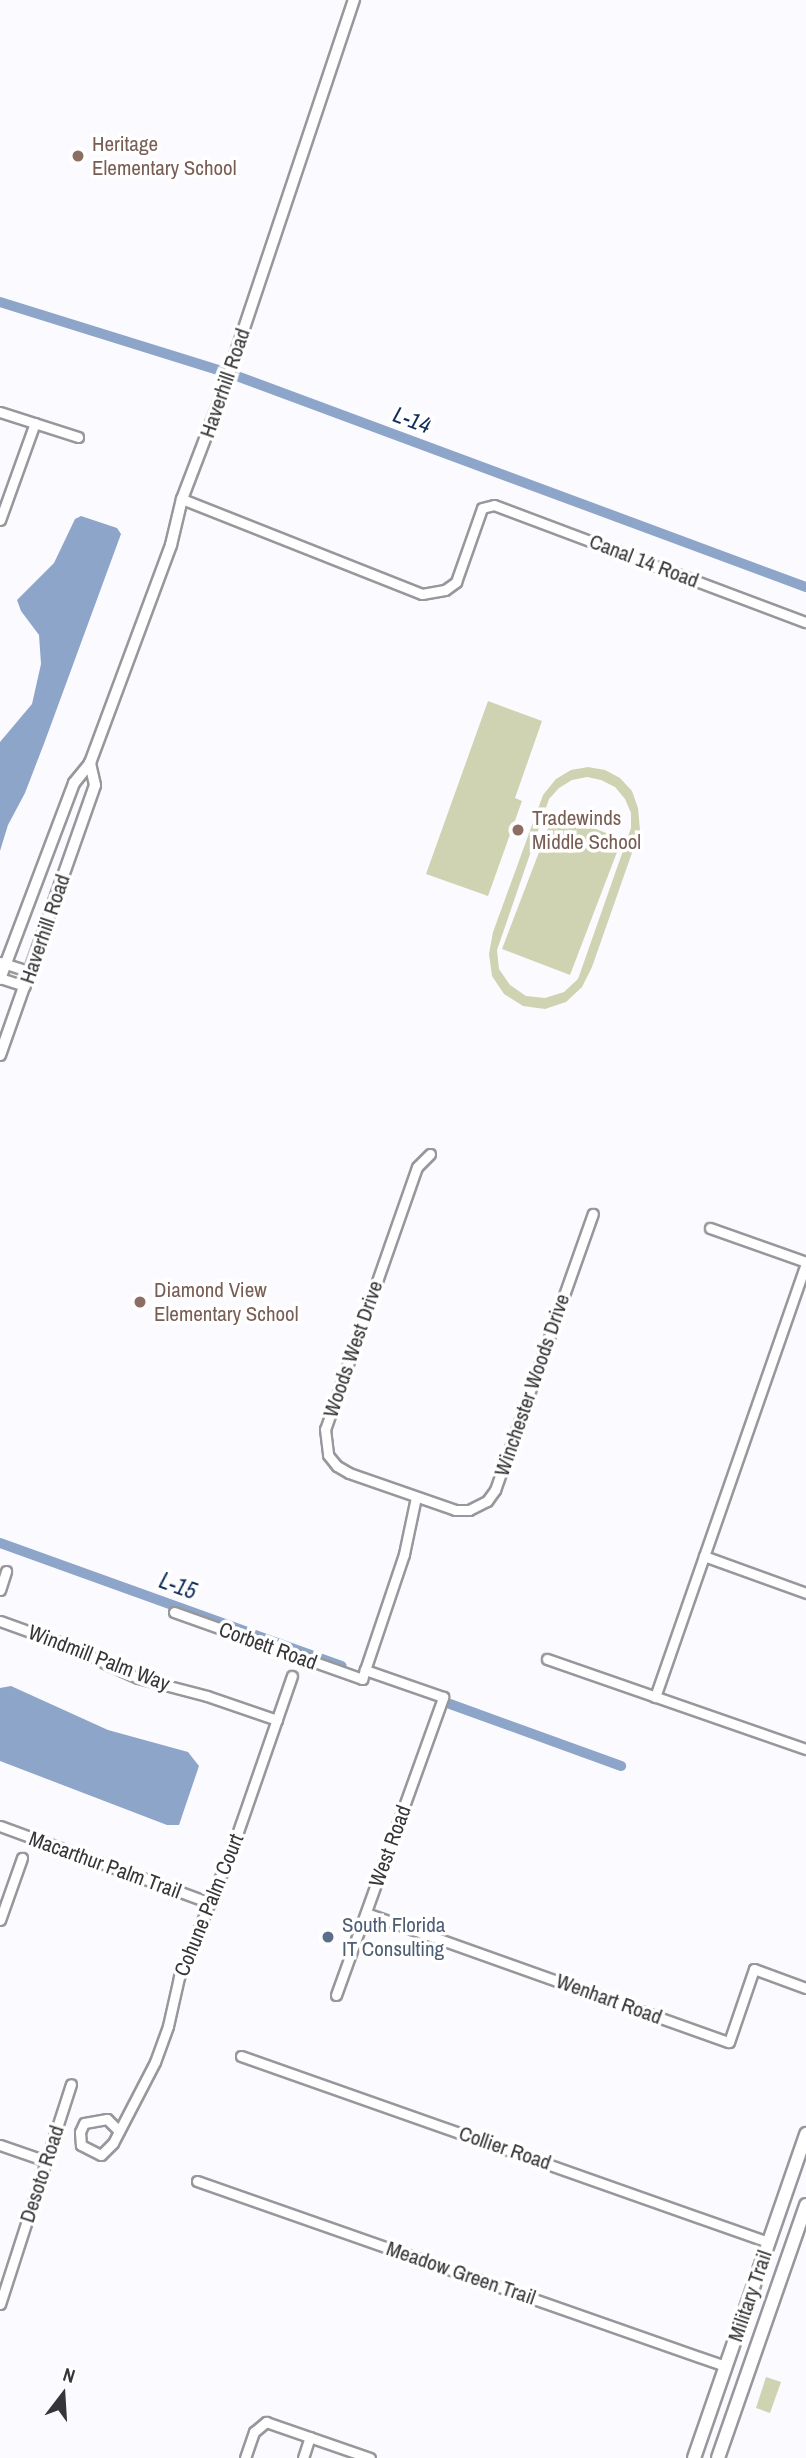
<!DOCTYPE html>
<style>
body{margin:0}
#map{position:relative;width:806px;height:2458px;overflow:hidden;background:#fbfafe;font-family:"Archivo Narrow",sans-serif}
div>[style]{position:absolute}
.green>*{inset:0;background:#cfd3b1}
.water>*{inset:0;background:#8ea5ca}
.canal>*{height:10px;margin:-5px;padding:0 5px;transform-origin:5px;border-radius:5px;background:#8ea5ca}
.roads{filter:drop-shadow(2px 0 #98979b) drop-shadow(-2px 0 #98979b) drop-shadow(0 2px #98979b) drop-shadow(0 -2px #98979b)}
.minor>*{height:9px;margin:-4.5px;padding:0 4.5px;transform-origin:4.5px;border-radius:4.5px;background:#fff}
.tertiary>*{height:10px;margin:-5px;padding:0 5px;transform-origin:5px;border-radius:5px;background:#fff}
.secondary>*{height:12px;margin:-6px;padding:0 6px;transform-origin:6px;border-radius:6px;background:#fff}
.dots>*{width:19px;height:19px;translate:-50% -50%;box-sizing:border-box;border:4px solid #fff;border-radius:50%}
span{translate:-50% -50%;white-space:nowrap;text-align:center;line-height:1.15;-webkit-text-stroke:7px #fff;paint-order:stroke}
.education-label{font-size:21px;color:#785e54}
.left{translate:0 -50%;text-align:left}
.street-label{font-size:21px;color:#363638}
.service-label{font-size:21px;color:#4e5e75}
.water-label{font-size:23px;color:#0f2c5a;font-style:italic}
.north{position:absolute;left:28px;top:2360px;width:70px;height:70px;-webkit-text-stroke:5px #fff;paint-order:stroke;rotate:17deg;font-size:19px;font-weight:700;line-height:28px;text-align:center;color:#363638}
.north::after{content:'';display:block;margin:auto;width:24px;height:32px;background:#363638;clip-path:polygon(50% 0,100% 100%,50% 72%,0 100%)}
</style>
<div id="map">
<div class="green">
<i style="clip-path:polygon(488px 701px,542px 721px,515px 798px,522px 801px,488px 896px,426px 874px)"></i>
<i style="clip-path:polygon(evenodd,588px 767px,605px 770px,620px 778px,632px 791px,638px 808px,640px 830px,592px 967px,582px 987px,566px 1002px,545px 1009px,523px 1006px,504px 994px,492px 976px,489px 954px,493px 932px,543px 795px,556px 779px,571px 770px,588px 767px,587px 777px,601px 780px,615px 787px,625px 799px,631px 813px,631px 828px,578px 979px,564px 992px,545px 998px,526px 996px,510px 985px,499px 969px,497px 950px,549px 799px,559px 788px,572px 780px,587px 777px)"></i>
<i style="clip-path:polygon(554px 813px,622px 839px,570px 975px,502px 949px)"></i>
<i style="clip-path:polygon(766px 2377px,781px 2382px,770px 2413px,756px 2408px)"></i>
</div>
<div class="water">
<i style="clip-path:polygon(81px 516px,117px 528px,121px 534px,45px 741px,25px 793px,8px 825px,0 851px,0 742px,32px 704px,41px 664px,39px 635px,21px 611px,17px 600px,54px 563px,75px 519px)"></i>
<i style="clip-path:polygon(11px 1686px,108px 1730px,188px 1752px,199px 1766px,179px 1825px,167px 1825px,0 1761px,0 1688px)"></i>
</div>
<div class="canal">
<i style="left:0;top:302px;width:245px;rotate:17.3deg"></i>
<i style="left:234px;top:375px;width:610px;rotate:20.34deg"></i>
<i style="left:0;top:1543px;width:363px;rotate:19.8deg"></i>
<i style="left:450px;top:1704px;width:182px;rotate:19.9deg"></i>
</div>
<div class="roads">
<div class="minor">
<i style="left:0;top:412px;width:82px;rotate:17.8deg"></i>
<i style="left:182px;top:499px;width:258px;rotate:21.6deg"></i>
<i style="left:422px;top:594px;width:23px;rotate:-10deg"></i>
<i style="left:445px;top:590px;width:14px;rotate:-36deg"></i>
<i style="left:456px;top:582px;width:78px;rotate:-70.6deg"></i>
<i style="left:482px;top:508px;width:12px;rotate:-14deg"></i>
<i style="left:494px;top:505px;width:333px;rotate:20.6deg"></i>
<i style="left:0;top:520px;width:103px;rotate:-70.2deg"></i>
<i style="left:0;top:962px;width:32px;rotate:18deg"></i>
<i style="left:0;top:978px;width:26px;rotate:18deg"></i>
<i style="left:430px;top:1154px;width:18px;rotate:135deg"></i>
<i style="left:417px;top:1167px;width:278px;rotate:109.3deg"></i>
<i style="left:325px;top:1429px;width:26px;rotate:83deg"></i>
<i style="left:328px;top:1455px;width:14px;rotate:51deg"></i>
<i style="left:337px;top:1466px;width:14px;rotate:30deg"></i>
<i style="left:349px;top:1473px;width:112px;rotate:19.2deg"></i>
<i style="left:455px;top:1510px;width:14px"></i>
<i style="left:469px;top:1510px;width:20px;rotate:-27deg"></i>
<i style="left:487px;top:1501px;width:14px;rotate:-54deg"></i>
<i style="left:495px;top:1490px;width:293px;rotate:-70.5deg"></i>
<i style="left:710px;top:1228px;width:102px;rotate:19.5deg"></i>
<i style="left:704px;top:1556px;width:109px;rotate:19.9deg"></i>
<i style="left:0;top:1590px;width:20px;rotate:-72deg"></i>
<i style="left:174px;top:1612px;width:200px;rotate:19.6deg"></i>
<i style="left:362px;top:1679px;width:132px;rotate:-71.4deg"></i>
<i style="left:404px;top:1554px;width:58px;rotate:-78.1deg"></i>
<i style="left:0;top:1621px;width:62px;rotate:19.9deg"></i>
<i style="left:58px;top:1642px;width:88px;rotate:24.2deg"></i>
<i style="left:138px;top:1678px;width:71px;rotate:14.6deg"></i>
<i style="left:207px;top:1696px;width:74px;rotate:18.9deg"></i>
<i style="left:547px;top:1659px;width:274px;rotate:19.2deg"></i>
<i style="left:655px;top:1697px;width:459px;rotate:-70.8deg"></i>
<i style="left:0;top:1826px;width:224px;rotate:20.1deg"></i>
<i style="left:366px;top:1913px;width:385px;rotate:19.6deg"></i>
<i style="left:729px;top:2042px;width:77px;rotate:-71.1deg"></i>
<i style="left:754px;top:1969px;width:55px;rotate:20.1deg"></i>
<i style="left:0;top:1920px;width:66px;rotate:-70.5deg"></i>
<i style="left:336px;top:1995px;width:317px;rotate:-70.2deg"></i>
<i style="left:443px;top:1697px;width:83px;rotate:-160.9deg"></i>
<i style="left:241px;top:2056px;width:559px;rotate:19.44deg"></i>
<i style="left:119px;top:2131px;width:17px;rotate:-135deg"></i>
<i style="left:107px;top:2119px;width:23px;rotate:170deg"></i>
<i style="left:84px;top:2123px;width:10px;rotate:114deg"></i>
<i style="left:80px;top:2132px;width:13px;rotate:86deg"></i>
<i style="left:81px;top:2145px;width:22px;rotate:27deg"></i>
<i style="left:101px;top:2155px;width:17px;rotate:-45deg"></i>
<i style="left:113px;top:2143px;width:91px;rotate:-62.6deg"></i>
<i style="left:155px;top:2062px;width:38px;rotate:-70deg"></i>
<i style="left:168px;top:2026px;width:50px;rotate:-77.3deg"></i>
<i style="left:179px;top:1977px;width:142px;rotate:-67.6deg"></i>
<i style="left:233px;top:1846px;width:180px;rotate:-70.9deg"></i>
<i style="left:0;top:2145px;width:49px;rotate:19.2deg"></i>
<i style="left:197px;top:2181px;width:559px;rotate:19.31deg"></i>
<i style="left:0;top:2304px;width:231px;rotate:-72.1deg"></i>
<i style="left:245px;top:2458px;width:28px;rotate:-71deg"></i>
<i style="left:254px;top:2432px;width:16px;rotate:-40deg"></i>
<i style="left:266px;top:2422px;width:110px;rotate:19.1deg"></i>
<i style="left:303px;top:2458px;width:22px;rotate:-72deg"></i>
</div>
<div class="tertiary">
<i style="left:0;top:979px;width:210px;rotate:-69.3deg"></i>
<i style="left:74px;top:783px;width:26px;rotate:-51deg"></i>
<i style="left:90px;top:763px;width:233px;rotate:-69.6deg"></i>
<i style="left:171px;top:545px;width:47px;rotate:-76.6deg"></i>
<i style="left:182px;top:499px;width:109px;rotate:-69.1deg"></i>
<i style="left:221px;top:397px;width:419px;rotate:-71.5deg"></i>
<i style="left:0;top:1055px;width:286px;rotate:-70.6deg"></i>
<i style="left:95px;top:785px;width:23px;rotate:-103deg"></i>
</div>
<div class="secondary">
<i style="left:694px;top:2458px;width:343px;rotate:-70.9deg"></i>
<i style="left:718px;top:2458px;width:268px;rotate:-70.8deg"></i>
</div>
</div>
<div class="dots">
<i style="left:78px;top:156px;background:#8d6e63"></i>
<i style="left:518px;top:830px;background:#8d6e63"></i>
<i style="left:140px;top:1302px;background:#8d6e63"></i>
<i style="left:328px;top:1937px;background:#5c6f8a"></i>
</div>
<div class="education-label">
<span class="left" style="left:92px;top:156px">Heritage<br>Elementary School</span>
<span class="left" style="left:532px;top:830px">Tradewinds<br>Middle School</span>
<span class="left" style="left:154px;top:1302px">Diamond View<br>Elementary School</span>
</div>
<div class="street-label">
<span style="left:225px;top:383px;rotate:-71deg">Haverhill Road</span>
<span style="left:644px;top:561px;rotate:21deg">Canal 14 Road</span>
<span style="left:45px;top:929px;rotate:-71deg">Haverhill Road</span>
<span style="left:353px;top:1349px;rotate:-71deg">Woods West Drive</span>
<span style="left:532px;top:1385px;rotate:-71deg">Winchester Woods Drive</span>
<span style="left:268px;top:1646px;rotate:20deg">Corbett Road</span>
<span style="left:99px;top:1658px;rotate:21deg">Windmill Palm Way</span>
<span style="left:390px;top:1846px;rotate:-70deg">West Road</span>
<span style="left:105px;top:1865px;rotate:20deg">Macarthur Palm Trail</span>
<span style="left:209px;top:1905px;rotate:-68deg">Cohune Palm Court</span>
<span style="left:609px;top:1999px;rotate:20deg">Wenhart Road</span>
<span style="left:505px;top:2148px;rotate:19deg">Collier Road</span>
<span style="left:42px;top:2174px;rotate:-72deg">Desoto Road</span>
<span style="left:461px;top:2273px;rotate:19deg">Meadow Green Trail</span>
<span style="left:750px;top:2296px;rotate:-71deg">Military Trail</span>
</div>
<div class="service-label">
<span class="left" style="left:342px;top:1937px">South Florida<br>IT Consulting</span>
</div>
<div class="water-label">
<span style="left:412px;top:420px;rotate:20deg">L-14</span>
<span style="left:178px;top:1586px;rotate:20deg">L-15</span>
</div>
<div class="north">N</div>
</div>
